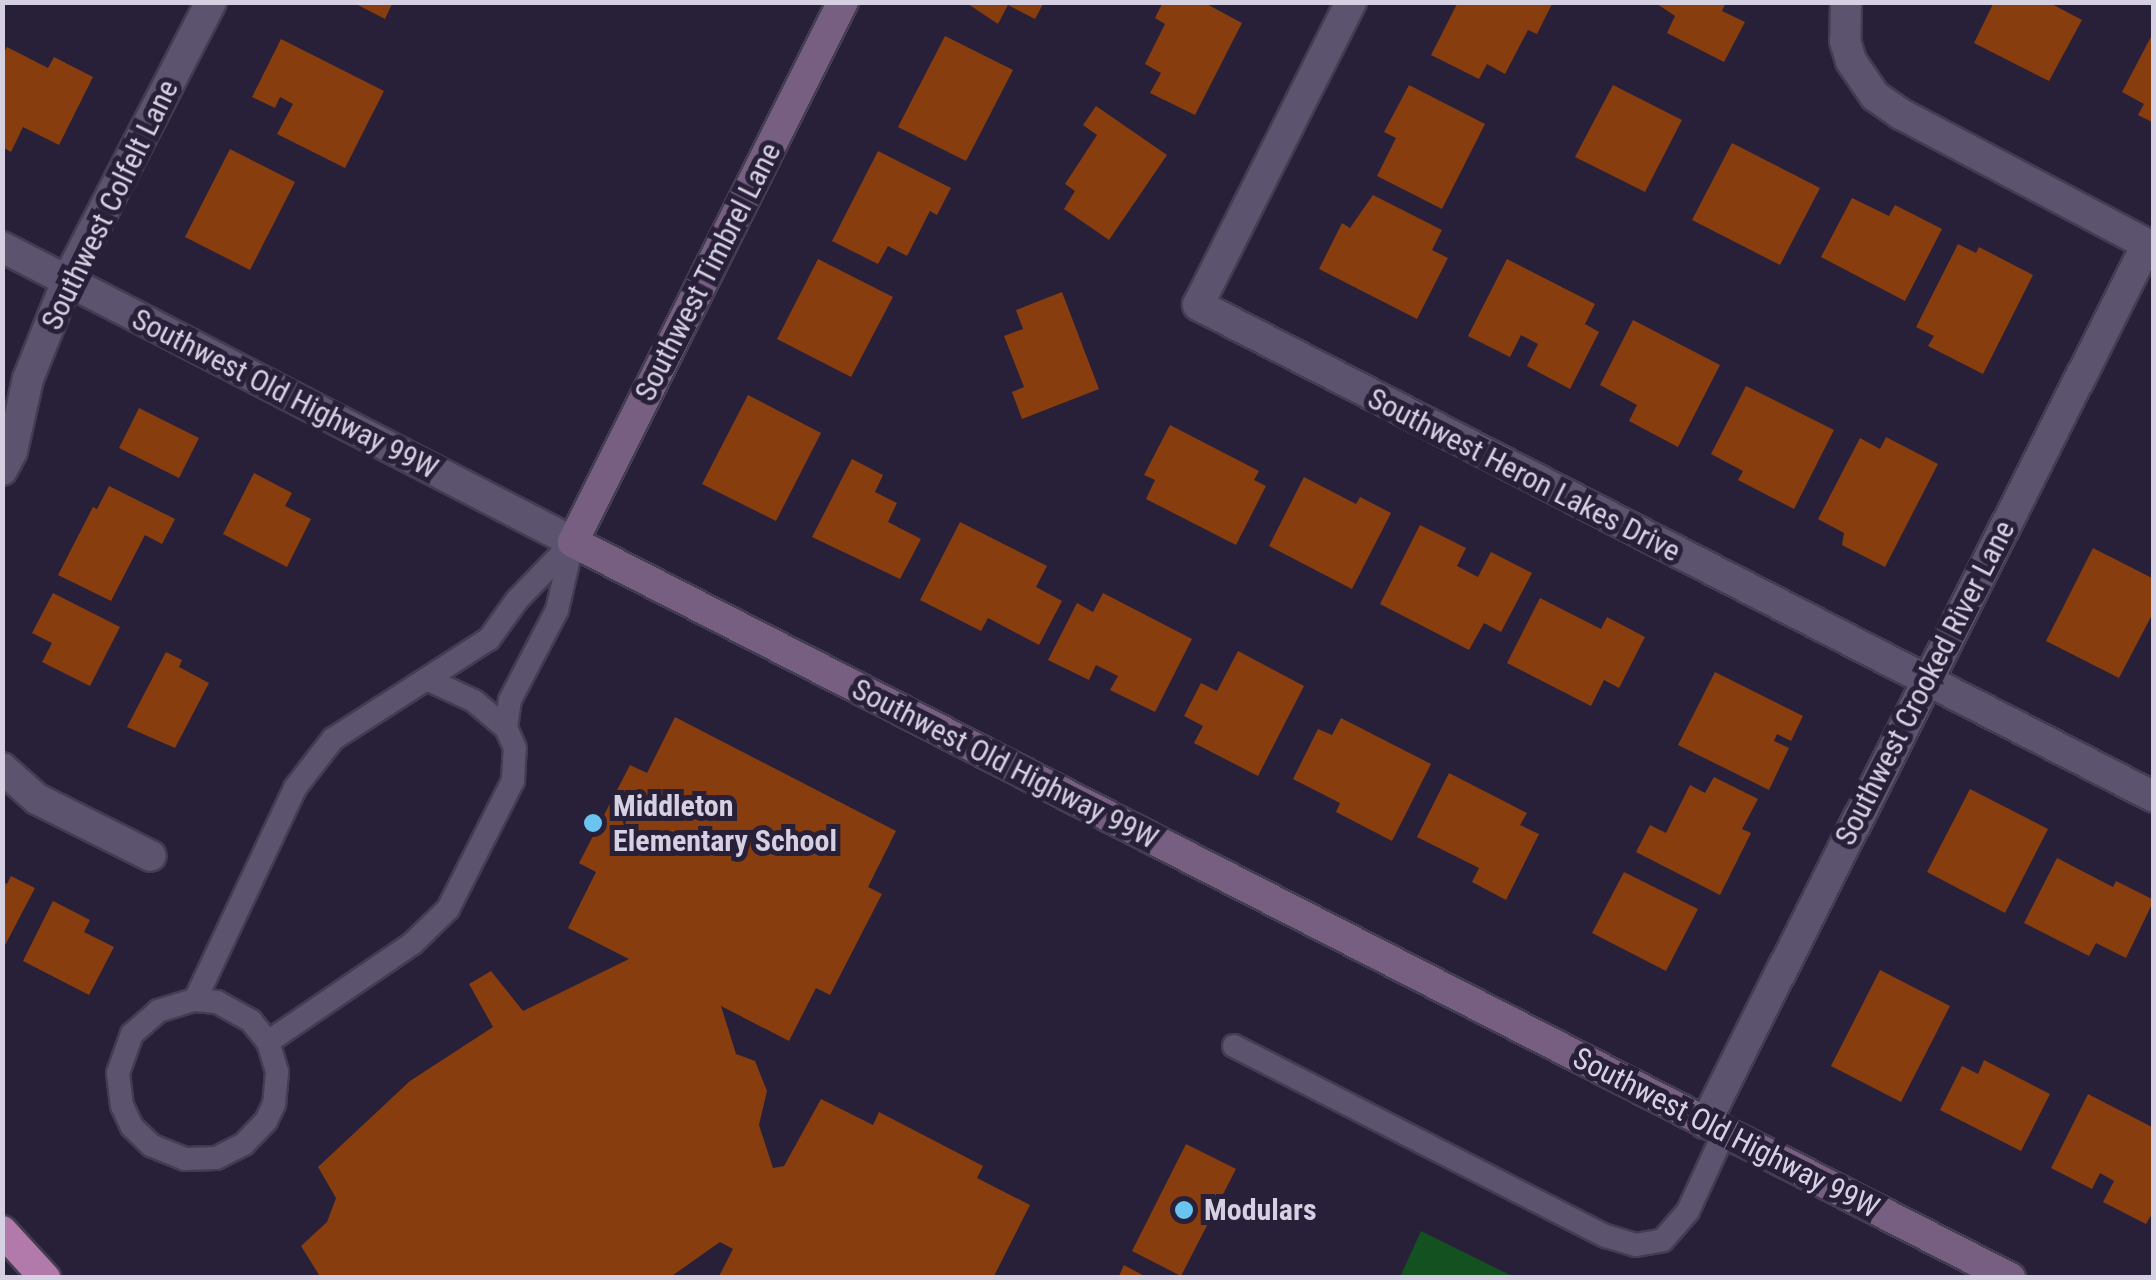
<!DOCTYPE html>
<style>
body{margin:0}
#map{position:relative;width:2156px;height:1280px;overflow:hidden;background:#281f38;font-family:"Roboto Condensed",sans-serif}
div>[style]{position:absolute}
.green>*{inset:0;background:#145120}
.building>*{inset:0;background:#883d0e}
.roads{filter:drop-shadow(2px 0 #443c51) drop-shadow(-2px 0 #443c51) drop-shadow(0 2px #443c51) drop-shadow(0 -2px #443c51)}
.lane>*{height:22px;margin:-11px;padding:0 11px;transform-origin:11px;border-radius:11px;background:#5c536f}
.street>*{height:30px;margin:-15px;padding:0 15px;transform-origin:15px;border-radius:15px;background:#5c536f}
.secondary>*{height:30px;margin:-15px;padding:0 15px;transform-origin:15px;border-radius:15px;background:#765f81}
.highway>*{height:30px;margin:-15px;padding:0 15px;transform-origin:15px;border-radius:15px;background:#b27aaa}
.dots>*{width:28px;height:28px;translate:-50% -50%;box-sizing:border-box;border:5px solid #281f38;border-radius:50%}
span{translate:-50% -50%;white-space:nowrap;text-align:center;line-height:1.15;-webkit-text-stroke:10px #281f38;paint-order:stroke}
.street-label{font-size:30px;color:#d6d1e2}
.poi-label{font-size:30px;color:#d6d1e2;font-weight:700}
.left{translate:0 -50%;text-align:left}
.frame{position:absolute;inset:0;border:5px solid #d6d1e2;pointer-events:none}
</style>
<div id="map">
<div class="green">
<i style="clip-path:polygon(1421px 1231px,1514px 1277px,1400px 1277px)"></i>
</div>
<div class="building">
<i style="clip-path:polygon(352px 2px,393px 2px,385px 19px)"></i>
<i style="clip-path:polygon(965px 2px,1044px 2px,1035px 19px,1008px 5px,998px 24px)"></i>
<i style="clip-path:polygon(1163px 2px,1203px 2px,1242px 23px,1195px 115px,1150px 93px,1161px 73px,1145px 64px,1165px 24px,1155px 18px)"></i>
<i style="clip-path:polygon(1458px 2px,1553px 2px,1537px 34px,1528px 30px,1505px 74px,1487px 64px,1479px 79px,1431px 55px)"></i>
<i style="clip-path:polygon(1654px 2px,1726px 2px,1722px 11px,1745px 22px,1724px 62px,1667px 33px,1675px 16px)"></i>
<i style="clip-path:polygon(1994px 2px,2048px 2px,2082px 20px,2049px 81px,1974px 43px)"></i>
<i style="clip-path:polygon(2154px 31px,2154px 123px,2138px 115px,2144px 104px,2122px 92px)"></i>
<i style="clip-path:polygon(945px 36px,1013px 70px,966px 161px,898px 127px)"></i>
<i style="clip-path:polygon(281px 39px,384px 91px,345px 168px,277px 134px,293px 104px,280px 97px,275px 108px,252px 97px)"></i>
<i style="clip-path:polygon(7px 47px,48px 68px,54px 57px,93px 77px,59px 145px,23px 127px,11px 152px,2px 147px,2px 55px)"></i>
<i style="clip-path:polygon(1409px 85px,1485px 124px,1442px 209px,1377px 176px,1396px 138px,1384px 132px)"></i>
<i style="clip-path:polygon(1613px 85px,1682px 120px,1645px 192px,1575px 157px)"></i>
<i style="clip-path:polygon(1096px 106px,1167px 155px,1109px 240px,1064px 209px,1075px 191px,1065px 184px,1097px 135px,1083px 125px)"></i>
<i style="clip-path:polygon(1732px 143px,1820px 188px,1780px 265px,1692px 220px)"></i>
<i style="clip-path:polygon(230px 149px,295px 182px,250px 270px,185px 237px)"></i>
<i style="clip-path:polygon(878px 151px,951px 188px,937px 215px,930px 211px,907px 256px,888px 246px,878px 264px,832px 241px)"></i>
<i style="clip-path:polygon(1373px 195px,1442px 230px,1432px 250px,1448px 258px,1417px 319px,1319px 269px,1342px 223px,1350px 228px)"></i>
<i style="clip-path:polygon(1852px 198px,1889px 216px,1895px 205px,1942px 229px,1905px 301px,1821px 257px)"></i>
<i style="clip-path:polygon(1958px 244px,1976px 253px,1979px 247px,2033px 275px,1983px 374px,1928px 346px,1934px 336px,1916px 327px)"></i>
<i style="clip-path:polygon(818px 259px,893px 297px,851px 377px,777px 339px)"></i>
<i style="clip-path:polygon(1507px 259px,1595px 304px,1585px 324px,1599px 332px,1570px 389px,1527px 366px,1538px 344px,1521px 335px,1510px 357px,1468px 336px)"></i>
<i style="clip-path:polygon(1062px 292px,1099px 389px,1022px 419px,1012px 392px,1024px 387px,1004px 336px,1023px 329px,1016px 310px)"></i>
<i style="clip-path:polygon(1633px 320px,1720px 365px,1678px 447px,1629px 421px,1637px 405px,1600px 385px)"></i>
<i style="clip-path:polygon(1746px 386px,1834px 430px,1794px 509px,1738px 480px,1743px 471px,1711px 454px)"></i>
<i style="clip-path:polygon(748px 395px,821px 433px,776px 521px,702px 484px)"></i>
<i style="clip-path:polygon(139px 408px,199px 438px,179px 478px,119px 448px)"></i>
<i style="clip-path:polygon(1170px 425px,1259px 471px,1254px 480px,1266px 486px,1236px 545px,1146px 499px,1155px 480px,1144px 475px)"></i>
<i style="clip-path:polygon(1886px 437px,1938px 464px,1885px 567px,1842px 545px,1844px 533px,1818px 519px,1860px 438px,1880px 449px)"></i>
<i style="clip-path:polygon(852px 459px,883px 475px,875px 492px,897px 503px,888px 522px,921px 539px,900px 579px,812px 537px)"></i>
<i style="clip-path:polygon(254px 473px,292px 493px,285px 506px,311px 519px,287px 567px,223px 534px)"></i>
<i style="clip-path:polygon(1304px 477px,1356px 504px,1360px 497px,1391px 513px,1352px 589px,1269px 546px)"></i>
<i style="clip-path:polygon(109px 486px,175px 519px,162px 544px,145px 535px,111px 601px,58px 575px,93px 507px,97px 509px)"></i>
<i style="clip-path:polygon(960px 522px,1047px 566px,1036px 587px,1062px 601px,1039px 645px,988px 618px,981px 631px,920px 600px)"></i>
<i style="clip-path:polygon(1420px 525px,1466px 548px,1457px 566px,1478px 577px,1491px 552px,1532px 573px,1501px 632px,1484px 623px,1469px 650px,1380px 604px)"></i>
<i style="clip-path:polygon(2093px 548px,2154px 579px,2154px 611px,2119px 678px,2046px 641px)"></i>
<i style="clip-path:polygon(53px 593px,120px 627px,90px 686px,42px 662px,52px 643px,32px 633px)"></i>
<i style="clip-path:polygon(1103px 593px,1192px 639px,1155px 712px,1110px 690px,1118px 676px,1096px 665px,1089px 680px,1048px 660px,1077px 603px,1093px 612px)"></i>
<i style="clip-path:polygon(1540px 598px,1601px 629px,1607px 617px,1645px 637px,1619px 688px,1604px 680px,1591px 706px,1507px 663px)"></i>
<i style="clip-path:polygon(1238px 651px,1304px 686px,1258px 776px,1194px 743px,1203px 726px,1184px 716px,1201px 683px,1217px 691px)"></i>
<i style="clip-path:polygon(166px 652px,182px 660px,179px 667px,209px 683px,175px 748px,127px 727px)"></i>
<i style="clip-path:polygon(1715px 672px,1803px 716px,1791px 741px,1777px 734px,1774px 741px,1789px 748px,1769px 790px,1678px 745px)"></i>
<i style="clip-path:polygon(675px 717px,896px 831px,868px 887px,882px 894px,830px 995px,816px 988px,789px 1041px,721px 1006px,736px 1054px,755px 1061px,767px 1091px,759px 1125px,773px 1168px,784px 1166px,821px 1099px,873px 1125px,879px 1112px,983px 1166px,977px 1178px,1030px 1205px,993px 1278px,718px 1278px,733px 1249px,720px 1242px,669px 1278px,321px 1278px,301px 1246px,327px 1222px,336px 1198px,318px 1167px,410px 1081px,493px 1027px,469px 984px,491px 971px,523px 1011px,629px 959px,568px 928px,596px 872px,579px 863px,630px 765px,647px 773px)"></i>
<i style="clip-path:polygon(1341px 718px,1431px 764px,1392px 841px,1336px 812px,1340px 803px,1293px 779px,1318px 729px,1332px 735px)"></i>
<i style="clip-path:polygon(1449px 773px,1527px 813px,1520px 825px,1539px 834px,1506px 900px,1472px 882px,1479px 868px,1417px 837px)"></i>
<i style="clip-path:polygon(1714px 777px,1758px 799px,1742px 829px,1751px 833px,1720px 895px,1636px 852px,1650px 825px,1666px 833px,1690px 785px,1705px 793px)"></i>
<i style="clip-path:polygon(1970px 789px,2048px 829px,2005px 913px,1927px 872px)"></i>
<i style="clip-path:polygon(2057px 858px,2113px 887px,2116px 881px,2154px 900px,2126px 958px,2096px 943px,2089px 956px,2024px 923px)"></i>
<i style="clip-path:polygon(1624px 872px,1698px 909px,1666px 971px,1592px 933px)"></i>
<i style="clip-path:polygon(11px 876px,35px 888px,2px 951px,2px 881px,7px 884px)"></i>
<i style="clip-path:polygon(53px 901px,90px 920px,84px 932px,114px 947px,89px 995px,23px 961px)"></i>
<i style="clip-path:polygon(1880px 970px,1950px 1006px,1901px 1102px,1831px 1066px)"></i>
<i style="clip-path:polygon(1984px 1060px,2050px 1094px,2021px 1151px,1940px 1110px,1962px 1066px,1978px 1074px)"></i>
<i style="clip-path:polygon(2088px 1094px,2154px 1128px,2154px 1210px,2146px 1224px,2103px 1202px,2114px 1181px,2100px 1173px,2092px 1189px,2051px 1168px)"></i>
<i style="clip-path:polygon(1186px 1144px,1236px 1169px,1181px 1276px,1132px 1251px)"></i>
<i style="clip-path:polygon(1124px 1265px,1148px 1278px,1118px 1278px)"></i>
</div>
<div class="roads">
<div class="lane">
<i style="left:429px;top:680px;width:50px;rotate:25deg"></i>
<i style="left:474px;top:701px;width:42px;rotate:40.2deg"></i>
<i style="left:195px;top:1000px;width:22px;rotate:5deg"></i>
<i style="left:217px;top:1002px;width:39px;rotate:29deg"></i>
<i style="left:251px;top:1021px;width:27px;rotate:51deg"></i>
<i style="left:268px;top:1042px;width:31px;rotate:73deg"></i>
<i style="left:277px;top:1072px;width:32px;rotate:95deg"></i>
<i style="left:274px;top:1104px;width:19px;rotate:115deg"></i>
<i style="left:266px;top:1121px;width:32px;rotate:134deg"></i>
<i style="left:244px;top:1144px;width:31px;rotate:153deg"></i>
<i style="left:216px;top:1158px;width:31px;rotate:178deg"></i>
<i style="left:185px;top:1159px;width:35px;rotate:-158deg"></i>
<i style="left:152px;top:1146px;width:28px;rotate:-136deg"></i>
<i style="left:132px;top:1127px;width:23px;rotate:-115deg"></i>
<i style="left:122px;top:1106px;width:33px;rotate:-97deg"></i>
<i style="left:118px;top:1073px;width:41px;rotate:-70.3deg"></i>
<i style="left:132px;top:1034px;width:35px;rotate:-41deg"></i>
<i style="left:158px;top:1011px;width:39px;rotate:-17deg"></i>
<i style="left:195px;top:1000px;width:234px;rotate:-64.7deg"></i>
<i style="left:295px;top:788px;width:62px;rotate:-52.2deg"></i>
<i style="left:333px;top:739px;width:185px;rotate:-32.7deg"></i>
<i style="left:489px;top:639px;width:48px;rotate:-54.3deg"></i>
<i style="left:517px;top:600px;width:81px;rotate:-46deg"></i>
<i style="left:268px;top:1042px;width:176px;rotate:-34.3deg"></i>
<i style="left:413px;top:943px;width:49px;rotate:-44.2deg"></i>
<i style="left:448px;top:909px;width:144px;rotate:-63.1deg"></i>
<i style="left:513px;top:781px;width:33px;rotate:-87deg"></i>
<i style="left:515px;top:748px;width:22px;rotate:-114deg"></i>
<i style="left:506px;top:728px;width:28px;rotate:-82deg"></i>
<i style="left:510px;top:700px;width:102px;rotate:-62.4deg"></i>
<i style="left:557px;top:610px;width:67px;rotate:-77deg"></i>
<i style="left:1234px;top:1046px;width:418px;rotate:27.1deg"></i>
<i style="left:1606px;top:1236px;width:31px;rotate:17deg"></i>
<i style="left:1636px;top:1245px;width:27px;rotate:-10deg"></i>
<i style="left:1663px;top:1240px;width:38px;rotate:-49deg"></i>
<i style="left:1688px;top:1211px;width:86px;rotate:-65.2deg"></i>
</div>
<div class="street">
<i style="left:1351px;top:2px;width:339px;rotate:116.8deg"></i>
<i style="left:1198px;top:305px;width:1075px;rotate:27.23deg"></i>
<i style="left:1846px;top:2px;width:39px;rotate:91deg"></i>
<i style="left:1845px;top:41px;width:21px;rotate:73deg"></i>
<i style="left:1851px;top:61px;width:42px;rotate:55.6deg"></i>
<i style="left:1875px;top:96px;width:32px;rotate:35deg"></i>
<i style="left:1901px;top:114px;width:286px;rotate:27.9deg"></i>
<i style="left:2px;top:247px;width:643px;rotate:27.32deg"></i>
<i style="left:2px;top:470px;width:21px;rotate:-62deg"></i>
<i style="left:12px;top:451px;width:74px;rotate:-77.5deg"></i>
<i style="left:28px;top:379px;width:105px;rotate:-68.3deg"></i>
<i style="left:67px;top:281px;width:314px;rotate:-62.7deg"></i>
<i style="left:2px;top:768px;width:47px;rotate:41.5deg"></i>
<i style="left:37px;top:799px;width:127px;rotate:26.6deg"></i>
<i style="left:1705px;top:1123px;width:983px;rotate:-63.28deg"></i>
</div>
<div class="secondary">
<i style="left:843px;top:2px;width:604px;rotate:116.57deg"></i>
<i style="left:573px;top:542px;width:1615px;rotate:27.12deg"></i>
</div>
<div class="highway">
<i style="left:2px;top:1231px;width:64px;rotate:47.5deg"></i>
</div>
</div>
<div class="dots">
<i style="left:593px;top:823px;background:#69c4f0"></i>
<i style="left:1184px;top:1210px;background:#69c4f0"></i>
</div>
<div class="street-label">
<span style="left:110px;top:205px;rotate:-64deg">Southwest Colfelt Lane</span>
<span style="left:708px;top:272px;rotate:-63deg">Southwest Timbrel Lane</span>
<span style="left:285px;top:394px;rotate:27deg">Southwest Old Highway 99W</span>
<span style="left:1524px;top:475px;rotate:27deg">Southwest Heron Lakes Drive</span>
<span style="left:1925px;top:683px;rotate:-63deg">Southwest Crooked River Lane</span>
<span style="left:1005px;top:764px;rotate:27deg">Southwest Old Highway 99W</span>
<span style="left:1726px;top:1133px;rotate:27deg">Southwest Old Highway 99W</span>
</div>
<div class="poi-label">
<span class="left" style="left:613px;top:823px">Middleton<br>Elementary School</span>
<span class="left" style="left:1204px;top:1210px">Modulars</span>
</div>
<div class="frame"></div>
</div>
